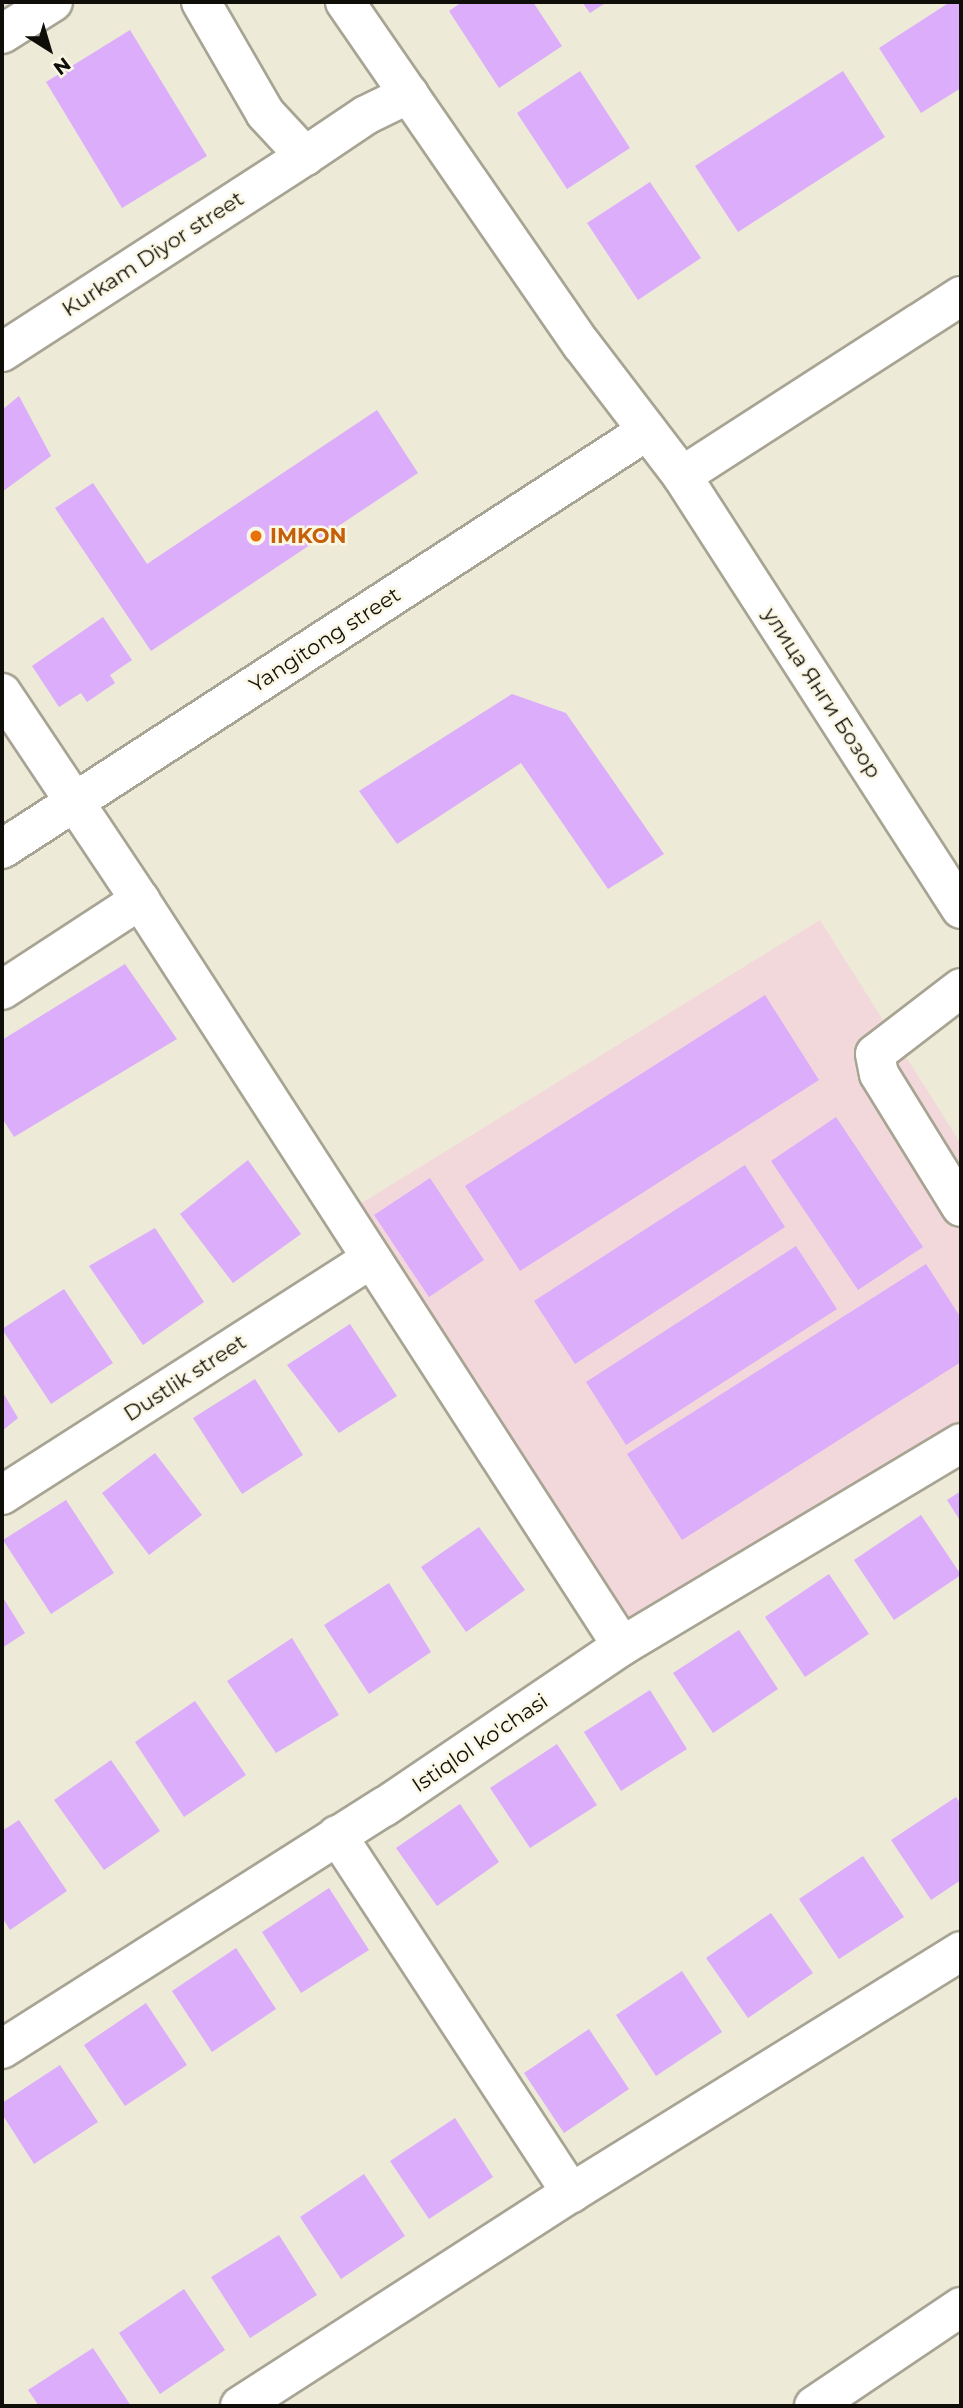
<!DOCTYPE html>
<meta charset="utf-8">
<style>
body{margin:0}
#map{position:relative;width:963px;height:2408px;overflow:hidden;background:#eeead8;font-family:Montserrat,sans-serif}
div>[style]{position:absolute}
.commercial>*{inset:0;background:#f3d8db}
.building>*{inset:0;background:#dbadfa}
.roads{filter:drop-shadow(2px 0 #a8a493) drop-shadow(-2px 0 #a8a493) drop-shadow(0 2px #a8a493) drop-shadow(0 -2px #a8a493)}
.minor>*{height:38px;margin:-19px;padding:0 19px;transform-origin:19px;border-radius:19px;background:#fff}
.tertiary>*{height:38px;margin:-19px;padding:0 19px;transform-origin:19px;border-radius:19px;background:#fff}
.dots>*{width:19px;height:19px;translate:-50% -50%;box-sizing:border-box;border:4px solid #fbf7e5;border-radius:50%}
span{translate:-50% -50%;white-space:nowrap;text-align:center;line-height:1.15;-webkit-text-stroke:5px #fbf7e5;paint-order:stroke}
.street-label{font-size:21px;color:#100e08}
.food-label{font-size:21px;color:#c56008;font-weight:700}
.left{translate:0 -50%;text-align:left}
.frame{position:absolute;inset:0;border:4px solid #100e08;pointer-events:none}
.north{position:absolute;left:14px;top:14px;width:70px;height:70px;-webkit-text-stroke:5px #fbf7e5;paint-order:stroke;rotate:143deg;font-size:19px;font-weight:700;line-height:28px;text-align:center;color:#100e08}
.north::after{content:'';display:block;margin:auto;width:24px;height:32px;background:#100e08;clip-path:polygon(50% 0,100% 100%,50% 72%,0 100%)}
</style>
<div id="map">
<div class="commercial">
<i style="clip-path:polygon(820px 920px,961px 1144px,961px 1425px,624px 1629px,352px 1209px)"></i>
</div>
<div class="building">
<i style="clip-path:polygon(462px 2px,533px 2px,562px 46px,499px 88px,449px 11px)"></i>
<i style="clip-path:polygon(582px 2px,607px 2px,590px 13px)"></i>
<i style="clip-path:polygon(950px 2px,961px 2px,961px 88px,921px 113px,879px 48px)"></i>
<i style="clip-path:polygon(130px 30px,207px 156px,122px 208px,46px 82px)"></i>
<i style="clip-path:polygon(580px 71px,630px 148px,567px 189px,517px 113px)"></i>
<i style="clip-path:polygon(843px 71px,885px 137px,738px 232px,695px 166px)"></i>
<i style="clip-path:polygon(650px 182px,701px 258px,638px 300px,587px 223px)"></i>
<i style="clip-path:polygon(19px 396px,51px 456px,2px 492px,2px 410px)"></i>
<i style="clip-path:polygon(377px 410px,418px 473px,151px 651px,55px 508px,93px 483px,147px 564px)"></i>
<i style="clip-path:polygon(103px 617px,132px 660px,110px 675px,115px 683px,87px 702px,81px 693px,59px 707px,32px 666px)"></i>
<i style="clip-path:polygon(512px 694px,566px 713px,664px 854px,608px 889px,521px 763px,397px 844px,359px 791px)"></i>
<i style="clip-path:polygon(125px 964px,177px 1039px,14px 1137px,2px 1118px,2px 1040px)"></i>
<i style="clip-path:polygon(765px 995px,819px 1080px,520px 1271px,465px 1186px)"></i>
<i style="clip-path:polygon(836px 1117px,923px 1247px,858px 1290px,771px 1161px)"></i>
<i style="clip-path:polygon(248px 1160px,301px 1234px,233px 1283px,180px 1214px)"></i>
<i style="clip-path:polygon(745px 1165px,785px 1227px,575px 1364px,534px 1301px)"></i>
<i style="clip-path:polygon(430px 1178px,484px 1260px,429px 1297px,374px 1215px)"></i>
<i style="clip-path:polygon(155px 1228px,204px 1302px,143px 1345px,89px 1266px)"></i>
<i style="clip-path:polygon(796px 1246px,837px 1309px,626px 1445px,586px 1382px)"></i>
<i style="clip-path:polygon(926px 1264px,961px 1318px,961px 1362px,682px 1540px,627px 1454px)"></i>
<i style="clip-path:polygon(64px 1289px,113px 1363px,51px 1404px,2px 1329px)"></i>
<i style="clip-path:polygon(350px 1324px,397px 1396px,339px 1433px,287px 1365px)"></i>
<i style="clip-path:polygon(255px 1379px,303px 1455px,242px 1494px,193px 1418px)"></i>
<i style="clip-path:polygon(2px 1391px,18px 1418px,2px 1431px)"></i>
<i style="clip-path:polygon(155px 1453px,202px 1515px,149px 1555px,102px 1493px)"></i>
<i style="clip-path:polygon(961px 1491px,961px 1522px,947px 1500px)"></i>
<i style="clip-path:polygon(66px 1500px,114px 1573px,51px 1614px,3px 1540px)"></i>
<i style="clip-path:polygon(921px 1515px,961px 1575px,894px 1620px,854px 1560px)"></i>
<i style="clip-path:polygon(479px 1527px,525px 1590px,466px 1632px,421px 1567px)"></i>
<i style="clip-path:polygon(829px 1574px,869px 1634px,805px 1677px,765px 1617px)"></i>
<i style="clip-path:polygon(389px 1583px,431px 1652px,369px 1694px,324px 1625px)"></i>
<i style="clip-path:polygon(2px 1596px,25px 1633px,2px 1648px)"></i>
<i style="clip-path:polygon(739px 1630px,778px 1689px,713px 1733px,673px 1673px)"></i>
<i style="clip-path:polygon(292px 1638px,339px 1715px,276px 1753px,227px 1681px)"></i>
<i style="clip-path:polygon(650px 1690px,687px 1749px,621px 1791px,584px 1732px)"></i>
<i style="clip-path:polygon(195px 1701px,246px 1775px,184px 1817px,135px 1742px)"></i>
<i style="clip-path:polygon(557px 1744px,597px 1805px,530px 1848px,490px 1788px)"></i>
<i style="clip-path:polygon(111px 1760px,160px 1831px,104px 1870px,54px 1800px)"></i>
<i style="clip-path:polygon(956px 1797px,961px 1804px,961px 1880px,931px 1900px,891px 1840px)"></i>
<i style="clip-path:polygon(460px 1804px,499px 1862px,437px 1906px,396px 1848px)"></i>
<i style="clip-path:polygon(19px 1820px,67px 1891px,10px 1930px,2px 1917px,2px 1831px)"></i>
<i style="clip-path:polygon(863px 1856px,904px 1917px,839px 1959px,799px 1899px)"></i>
<i style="clip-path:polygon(329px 1888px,369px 1950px,301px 1993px,262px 1932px)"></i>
<i style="clip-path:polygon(771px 1913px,813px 1973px,748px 2018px,706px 1958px)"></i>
<i style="clip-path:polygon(236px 1948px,276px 2009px,212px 2052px,172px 1991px)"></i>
<i style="clip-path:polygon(682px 1971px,722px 2032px,656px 2076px,616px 2015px)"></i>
<i style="clip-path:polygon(146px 2003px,187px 2065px,125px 2106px,84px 2045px)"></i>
<i style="clip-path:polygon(589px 2029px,629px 2089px,564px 2133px,524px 2073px)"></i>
<i style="clip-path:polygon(60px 2065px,98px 2122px,34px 2164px,2px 2114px,2px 2103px)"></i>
<i style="clip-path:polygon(455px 2118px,493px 2177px,429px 2219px,390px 2161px)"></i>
<i style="clip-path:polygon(364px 2174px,405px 2236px,341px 2279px,300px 2217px)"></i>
<i style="clip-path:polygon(279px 2235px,317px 2295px,250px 2338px,211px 2277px)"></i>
<i style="clip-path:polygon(184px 2289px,225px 2350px,160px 2394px,119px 2333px)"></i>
<i style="clip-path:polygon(93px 2348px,131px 2406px,39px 2406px,28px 2390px)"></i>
</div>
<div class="roads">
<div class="minor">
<i style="left:201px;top:2px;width:128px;rotate:60deg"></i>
<i style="left:265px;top:113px;width:59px;rotate:47.1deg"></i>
<i style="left:305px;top:156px;width:73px;rotate:-33.9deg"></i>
<i style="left:366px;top:115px;width:48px;rotate:-26deg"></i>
<i style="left:345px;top:2px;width:417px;rotate:55.4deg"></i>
<i style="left:582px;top:345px;width:165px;rotate:52.6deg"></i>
<i style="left:2px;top:34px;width:60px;rotate:-32.1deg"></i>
<i style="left:2px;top:352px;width:361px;rotate:-32.9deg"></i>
<i style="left:2px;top:693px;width:249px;rotate:56.3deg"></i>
<i style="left:140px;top:900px;width:888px;rotate:57.13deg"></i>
<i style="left:2px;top:849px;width:769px;rotate:-32.95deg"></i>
<i style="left:961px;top:988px;width:108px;rotate:142.5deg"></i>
<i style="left:875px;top:1054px;width:20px;rotate:79deg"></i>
<i style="left:879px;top:1074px;width:156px;rotate:58.3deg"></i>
<i style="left:2px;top:990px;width:165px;rotate:-33.1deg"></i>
<i style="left:2px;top:1495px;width:436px;rotate:-32.6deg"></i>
<i style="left:337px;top:1835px;width:428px;rotate:56.8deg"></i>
<i style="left:2px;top:2049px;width:452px;rotate:-32.4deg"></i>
<i style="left:384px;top:1807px;width:287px;rotate:-34.1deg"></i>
<i style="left:622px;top:1646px;width:395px;rotate:-30.9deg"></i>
<i style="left:240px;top:2406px;width:394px;rotate:-32.8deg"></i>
<i style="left:571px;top:2193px;width:459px;rotate:-31.8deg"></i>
</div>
<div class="tertiary">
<i style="left:961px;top:296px;width:332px;rotate:147.2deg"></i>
<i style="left:682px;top:476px;width:515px;rotate:57.2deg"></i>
<i style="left:814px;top:2406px;width:177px;rotate:-34deg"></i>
</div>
</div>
<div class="dots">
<i style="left:256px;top:536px;background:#e8710a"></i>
</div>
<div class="street-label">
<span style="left:153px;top:254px;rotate:-33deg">Kurkam Diyor street</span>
<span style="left:325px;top:640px;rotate:-33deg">Yangitong street</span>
<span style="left:822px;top:693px;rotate:57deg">улица Янги Бозор</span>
<span style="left:185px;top:1378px;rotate:-33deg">Dustlik street</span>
<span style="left:480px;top:1743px;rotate:-34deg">Istiqlol ko'chasi</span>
</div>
<div class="food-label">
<span class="left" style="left:270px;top:536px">IMKON</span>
</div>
<div class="frame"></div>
<div class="north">N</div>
</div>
